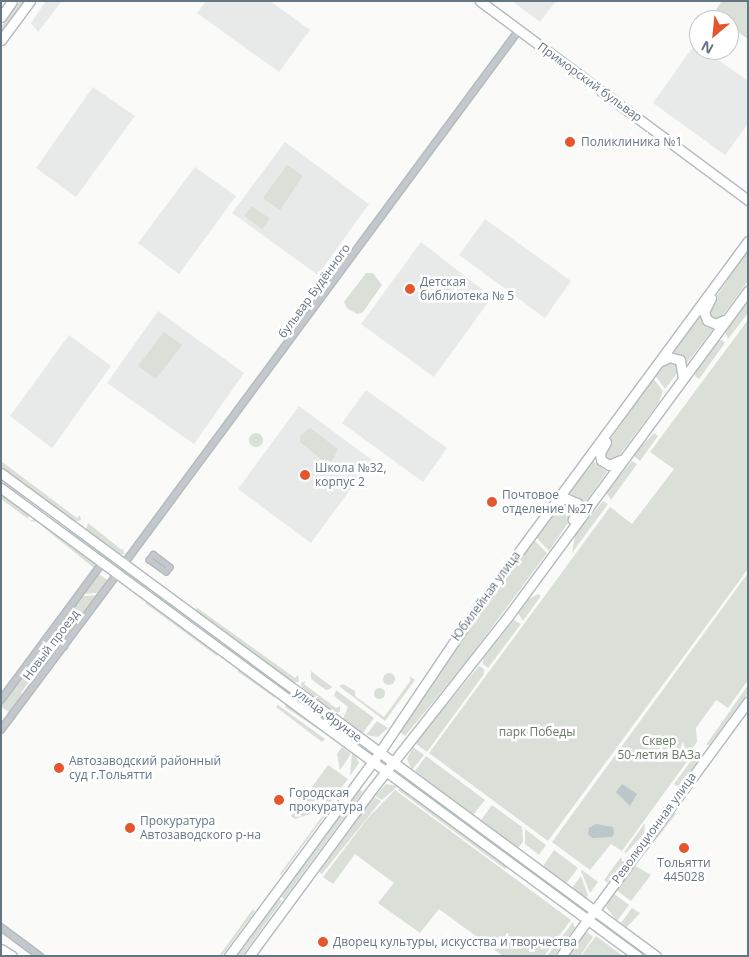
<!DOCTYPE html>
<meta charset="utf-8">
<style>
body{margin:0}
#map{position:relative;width:749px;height:957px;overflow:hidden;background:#fafaf8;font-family:"Open Sans",sans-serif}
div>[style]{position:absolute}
.built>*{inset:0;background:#e8e9e9}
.green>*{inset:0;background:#dadfd7}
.round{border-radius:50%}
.water>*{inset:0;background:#bbc7cb}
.roads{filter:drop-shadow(1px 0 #b3babf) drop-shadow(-1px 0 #b3babf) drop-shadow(0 1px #b3babf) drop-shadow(0 -1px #b3babf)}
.pedestrian>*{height:4.5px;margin:-2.25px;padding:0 2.25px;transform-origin:2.25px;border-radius:2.25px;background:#c3c8cc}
.minor>*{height:5.5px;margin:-2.75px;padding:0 2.75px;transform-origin:2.75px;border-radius:2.75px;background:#c3c8cc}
.secondary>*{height:9px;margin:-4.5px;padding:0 4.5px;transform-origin:4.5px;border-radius:4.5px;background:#fff}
.dots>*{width:14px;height:14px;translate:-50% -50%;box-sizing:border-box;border:2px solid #fff;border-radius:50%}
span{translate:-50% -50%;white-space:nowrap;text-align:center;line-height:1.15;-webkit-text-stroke:5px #fff;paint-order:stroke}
.street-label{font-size:12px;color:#657683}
.poi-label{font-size:12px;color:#657683}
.left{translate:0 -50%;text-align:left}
.park-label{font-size:12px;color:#687a64}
.frame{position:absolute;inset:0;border:2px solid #657683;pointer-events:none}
.north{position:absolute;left:689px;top:10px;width:50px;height:50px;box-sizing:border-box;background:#fff;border:1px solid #c1c8cd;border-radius:50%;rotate:208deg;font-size:14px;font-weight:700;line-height:20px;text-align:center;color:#657683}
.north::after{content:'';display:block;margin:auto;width:18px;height:22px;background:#e4572e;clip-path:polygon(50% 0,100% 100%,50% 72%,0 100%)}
</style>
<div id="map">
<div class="built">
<i style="clip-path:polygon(46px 1px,62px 1px,38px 32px,31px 23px)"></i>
<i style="clip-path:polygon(206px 1px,270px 1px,310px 30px,279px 72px,197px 13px)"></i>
<i style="clip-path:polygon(512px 1px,556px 1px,540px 22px)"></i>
<i style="clip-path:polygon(695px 44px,699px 50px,704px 50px,748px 81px,748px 124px,725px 155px,653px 103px)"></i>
<i style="clip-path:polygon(93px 87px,135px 116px,76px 197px,36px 168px)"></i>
<i style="clip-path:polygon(285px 142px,369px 204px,318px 275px,232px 213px)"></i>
<i style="clip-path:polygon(195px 167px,236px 196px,179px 274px,138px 243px)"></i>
<i style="clip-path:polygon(485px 219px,571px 281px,545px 318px,459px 255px)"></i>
<i style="clip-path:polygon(421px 242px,492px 297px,434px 377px,361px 324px)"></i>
<i style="clip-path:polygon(158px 311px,244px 373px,194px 444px,107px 383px)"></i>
<i style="clip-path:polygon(69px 335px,111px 366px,52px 448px,10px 416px)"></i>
<i style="clip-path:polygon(366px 390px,447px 448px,423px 482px,342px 423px)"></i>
<i style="clip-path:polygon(299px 406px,372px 460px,311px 543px,238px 489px)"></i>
</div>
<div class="green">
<i style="clip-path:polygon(20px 1px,25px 1px,1px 34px,1px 27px)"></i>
<i style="clip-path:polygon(722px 1px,748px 1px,748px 39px,729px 26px,729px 20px,721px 20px,713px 14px)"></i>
<i style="clip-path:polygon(287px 165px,303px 176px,280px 210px,263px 198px)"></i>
<i style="clip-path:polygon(252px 206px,270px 219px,262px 229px,244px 216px)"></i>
<i style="clip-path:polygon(748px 250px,748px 281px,720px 319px,711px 320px,707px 310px)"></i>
<i style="clip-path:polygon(366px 273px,373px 273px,382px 285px,363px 312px,357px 314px,347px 308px,344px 302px)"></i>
<i style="clip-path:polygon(449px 275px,457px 280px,445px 296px,437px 290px)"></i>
<i style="clip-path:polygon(748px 300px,748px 313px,728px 339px,725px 331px)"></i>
<i style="clip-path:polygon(699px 315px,713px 329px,687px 363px,672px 351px)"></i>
<i style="clip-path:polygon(748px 320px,748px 569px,548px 841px,429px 753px,610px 507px,632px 524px,674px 469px,650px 452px)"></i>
<i style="clip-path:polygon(164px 332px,182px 345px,156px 379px,138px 366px)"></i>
<i style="clip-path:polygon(722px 340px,725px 343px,699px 379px,695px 376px,696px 369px,718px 341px)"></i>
<i style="clip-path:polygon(677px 361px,678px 372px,665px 389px,655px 375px,665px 362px)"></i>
<i style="clip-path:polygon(653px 378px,663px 391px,659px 402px,616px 460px,608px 463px,602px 453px,604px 449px)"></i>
<i style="clip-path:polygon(310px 428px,338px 449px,332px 461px,324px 461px,300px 442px,301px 435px)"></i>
<i class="round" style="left:249px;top:433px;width:14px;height:14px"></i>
<i style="clip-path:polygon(654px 433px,658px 436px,640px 461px,634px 456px,635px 452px)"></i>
<i style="clip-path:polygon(592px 460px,607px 472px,584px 504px,569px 492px)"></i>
<i style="clip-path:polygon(1px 461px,77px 518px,80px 515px,81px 520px,75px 522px,1px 468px)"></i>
<i style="clip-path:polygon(632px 461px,637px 464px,611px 500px,606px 492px)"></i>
<i style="clip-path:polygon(1px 477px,63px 523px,63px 524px,1px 482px)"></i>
<i style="clip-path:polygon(1px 492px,29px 513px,28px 519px,1px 499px)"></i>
<i style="clip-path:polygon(603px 501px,608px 504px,572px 553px,575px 535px)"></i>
<i style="clip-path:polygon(562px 502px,574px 505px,574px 514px,549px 551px,536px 537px)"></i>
<i style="clip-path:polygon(36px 518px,95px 562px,94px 568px,37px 522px,30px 521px)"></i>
<i style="clip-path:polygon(88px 523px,122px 550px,123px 548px,124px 554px,118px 554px,86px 530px)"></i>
<i style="clip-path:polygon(70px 527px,151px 588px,149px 591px,67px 531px)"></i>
<i style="clip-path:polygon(534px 540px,547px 553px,466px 662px,405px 736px,400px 732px,451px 653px)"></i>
<i style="clip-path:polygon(97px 573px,109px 581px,100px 593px,82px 594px)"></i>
<i style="clip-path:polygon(748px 573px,748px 680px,728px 708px,716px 700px,696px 728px,697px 742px,691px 750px,694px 752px,622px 851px,611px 844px,590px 870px,552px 842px)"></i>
<i style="clip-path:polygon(154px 590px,197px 622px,197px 624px,151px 593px)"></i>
<i style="clip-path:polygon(538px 594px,541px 596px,523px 621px,518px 613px,529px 599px)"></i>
<i style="clip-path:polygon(99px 595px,65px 641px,54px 636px,81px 596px)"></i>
<i style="clip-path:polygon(147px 599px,218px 653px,217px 656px,145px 603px)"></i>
<i style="clip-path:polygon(196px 607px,295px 678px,298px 675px,299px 682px,292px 682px,197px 612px)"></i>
<i style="clip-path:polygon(514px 620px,521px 624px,488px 668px,483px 664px,483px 659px)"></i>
<i style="clip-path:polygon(203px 627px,357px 740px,355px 743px,203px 631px)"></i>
<i style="clip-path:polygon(48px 639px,60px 647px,53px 657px,48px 656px,21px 693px,23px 697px,11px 713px,1px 707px,1px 703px)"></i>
<i style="clip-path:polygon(479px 666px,484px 669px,484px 674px,427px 752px,415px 743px)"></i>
<i style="clip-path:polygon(241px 669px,274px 694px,275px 698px,237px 671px)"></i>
<i style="clip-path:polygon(311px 671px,332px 687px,330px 689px,326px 690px,311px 679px)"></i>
<i class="round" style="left:383px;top:673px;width:12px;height:12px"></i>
<i style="clip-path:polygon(409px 676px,415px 680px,385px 721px,339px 686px,343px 684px,355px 691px,355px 696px,384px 717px,411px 680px)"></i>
<i style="clip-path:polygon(306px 681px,304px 684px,336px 708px,340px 706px,340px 712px,334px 713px,302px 689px,301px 683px)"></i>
<i style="clip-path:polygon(748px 685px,748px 693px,709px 745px,706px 745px)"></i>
<i class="round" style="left:373.5px;top:687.5px;width:11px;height:11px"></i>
<i style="clip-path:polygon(336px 690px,374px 718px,362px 734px,343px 719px,348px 707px,334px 696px)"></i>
<i style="clip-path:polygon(286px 703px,324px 731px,324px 733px,285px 707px)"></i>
<i style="clip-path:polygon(278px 705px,325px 739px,322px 742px,276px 707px)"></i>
<i style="clip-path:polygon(377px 721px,388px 728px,378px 737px,366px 735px)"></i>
<i style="clip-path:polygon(342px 747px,351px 754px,340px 770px,337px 754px)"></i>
<i style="clip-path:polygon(413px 747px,424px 755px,412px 770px,407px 759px)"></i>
<i style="clip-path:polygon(699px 750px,701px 757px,678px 787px,674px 784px)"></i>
<i style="clip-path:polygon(354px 752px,359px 763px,350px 776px,352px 754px)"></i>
<i style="clip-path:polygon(426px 756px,485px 800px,473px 815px,415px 771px)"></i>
<i style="clip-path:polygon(328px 765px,348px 779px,325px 809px,295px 819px,291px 816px)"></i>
<i style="clip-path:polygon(409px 778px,582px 905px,579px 908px,407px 781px)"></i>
<i style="clip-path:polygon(386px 784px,398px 786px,382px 800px,375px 796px)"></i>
<i style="clip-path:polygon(401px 787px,508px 865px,505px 869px,398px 790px)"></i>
<i style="clip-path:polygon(359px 789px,363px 792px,284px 899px,280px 896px)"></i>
<i style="clip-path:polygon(395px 790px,571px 920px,544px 956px,503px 956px,439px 909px,420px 933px,378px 903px,394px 883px,355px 854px,333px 884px,323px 877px,367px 819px)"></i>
<i style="clip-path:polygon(374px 797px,381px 801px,322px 874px,319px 872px)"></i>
<i style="clip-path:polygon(492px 805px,522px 827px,523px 842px,518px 848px,481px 820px)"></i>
<i style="clip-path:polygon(673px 812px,676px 814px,647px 851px,647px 847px)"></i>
<i style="clip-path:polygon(327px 813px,282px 874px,279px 875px,324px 814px)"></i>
<i style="clip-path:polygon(645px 823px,644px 834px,626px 853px,624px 852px)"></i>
<i style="clip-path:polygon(525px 829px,546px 845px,539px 855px,525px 844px)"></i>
<i style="clip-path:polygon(554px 850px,578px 868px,566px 884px,543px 866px)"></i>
<i style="clip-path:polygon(621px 857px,623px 863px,607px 883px,604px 880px)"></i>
<i style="clip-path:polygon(634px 865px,651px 875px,631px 901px,616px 890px)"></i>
<i style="clip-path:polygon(582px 870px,598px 882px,590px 893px,581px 871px)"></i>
<i style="clip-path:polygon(581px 876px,588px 895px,586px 898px,572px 888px)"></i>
<i style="clip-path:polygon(613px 893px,629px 905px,617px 921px,606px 907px)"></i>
<i style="clip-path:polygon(279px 899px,282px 901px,242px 956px,237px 956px)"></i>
<i style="clip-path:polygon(632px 908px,640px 913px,627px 927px,621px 923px)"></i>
<i style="clip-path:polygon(253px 909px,255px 911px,222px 956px,219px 956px)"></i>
<i style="clip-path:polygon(573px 922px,575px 928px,554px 956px,547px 956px)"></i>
<i style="clip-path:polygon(587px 932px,593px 937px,580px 956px,567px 956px)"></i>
<i style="clip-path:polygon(596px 936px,623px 956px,581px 956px)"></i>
</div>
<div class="water">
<i style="clip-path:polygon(622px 784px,637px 794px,630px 806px,616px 792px)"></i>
<i style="clip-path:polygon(596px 824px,613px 827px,614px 833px,612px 837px,592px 838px,588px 834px,589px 828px)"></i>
</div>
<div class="roads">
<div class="pedestrian">
<i style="left:153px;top:554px;width:21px;rotate:37deg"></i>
<i style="left:170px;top:567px;width:6px;rotate:129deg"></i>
<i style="left:166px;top:572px;width:21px;rotate:-145deg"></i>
<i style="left:149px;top:560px;width:7px;rotate:-56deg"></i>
</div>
<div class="minor">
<i style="left:124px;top:564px;width:664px;rotate:-53.51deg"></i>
<i style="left:49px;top:635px;width:19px;rotate:36deg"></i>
<i style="left:1px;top:700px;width:172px;rotate:-53.5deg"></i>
<i style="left:1px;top:730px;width:196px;rotate:-53.3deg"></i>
<i style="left:1px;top:927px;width:49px;rotate:36.6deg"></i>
</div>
<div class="secondary">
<i style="left:480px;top:1px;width:334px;rotate:36.6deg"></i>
<i style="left:1px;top:17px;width:19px;rotate:-55deg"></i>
<i style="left:1px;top:40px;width:49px;rotate:-53.4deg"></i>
<i style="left:711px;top:298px;width:16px;rotate:117deg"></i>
<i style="left:704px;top:312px;width:9px;rotate:69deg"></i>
<i style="left:707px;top:320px;width:10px;rotate:24deg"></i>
<i style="left:716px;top:324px;width:9px;rotate:-27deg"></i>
<i style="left:661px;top:361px;width:9px;rotate:-27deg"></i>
<i style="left:669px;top:357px;width:11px;rotate:15deg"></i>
<i style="left:680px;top:360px;width:18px;rotate:81deg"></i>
<i style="left:606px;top:442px;width:13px;rotate:119deg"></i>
<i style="left:600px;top:453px;width:7px;rotate:82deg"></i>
<i style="left:601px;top:460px;width:9px;rotate:32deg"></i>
<i style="left:609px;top:465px;width:13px;rotate:-23deg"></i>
<i style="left:1px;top:473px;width:814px;rotate:36.41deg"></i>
<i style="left:1px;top:488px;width:790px;rotate:36.35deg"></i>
<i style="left:556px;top:503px;width:10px;rotate:-29deg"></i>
<i style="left:565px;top:498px;width:13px;rotate:23deg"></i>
<i style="left:577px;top:503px;width:9px;rotate:84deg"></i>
<i style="left:578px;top:512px;width:9px;rotate:126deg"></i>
<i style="left:1px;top:949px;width:13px;rotate:32deg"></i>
<i style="left:229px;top:956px;width:252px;rotate:-53.5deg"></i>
<i style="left:379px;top:753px;width:163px;rotate:-56deg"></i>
<i style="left:470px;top:618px;width:468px;rotate:-53.6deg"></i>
<i style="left:249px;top:956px;width:202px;rotate:-53.6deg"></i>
<i style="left:369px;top:793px;width:226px;rotate:-51.8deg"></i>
<i style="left:509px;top:615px;width:403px;rotate:-53.6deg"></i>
<i style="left:561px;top:956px;width:316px;rotate:-53.7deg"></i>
</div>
</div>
<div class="dots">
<i style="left:570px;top:142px;background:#e4572e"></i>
<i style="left:410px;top:289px;background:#e4572e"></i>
<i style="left:305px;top:475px;background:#e4572e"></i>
<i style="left:492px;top:502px;background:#e4572e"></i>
<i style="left:59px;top:768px;background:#e4572e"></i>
<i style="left:279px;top:800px;background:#e4572e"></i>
<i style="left:130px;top:828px;background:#e4572e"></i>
<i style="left:684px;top:848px;background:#e4572e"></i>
<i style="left:323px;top:942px;background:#e4572e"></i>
</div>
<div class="street-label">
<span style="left:590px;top:82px;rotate:36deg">Приморский бульвар</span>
<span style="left:314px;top:291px;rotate:-54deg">бульвар Будённого</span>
<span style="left:486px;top:596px;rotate:-54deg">Юбилейная улица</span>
<span style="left:51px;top:645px;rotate:-53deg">Новый проезд</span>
<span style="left:328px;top:715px;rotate:37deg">улица Фрунзе</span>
<span style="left:654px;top:828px;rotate:-54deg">Революционная улица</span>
</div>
<div class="poi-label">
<span class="left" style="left:581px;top:142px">Поликлиника №1</span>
<span class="left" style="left:420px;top:289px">Детская<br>библиотека № 5</span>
<span class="left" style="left:315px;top:475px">Школа №32,<br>корпус 2</span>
<span class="left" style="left:502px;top:502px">Почтовое<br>отделение №27</span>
<span class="left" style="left:69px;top:768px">Автозаводский районный<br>суд г.Тольятти</span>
<span class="left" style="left:289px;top:800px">Городская<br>прокуратура</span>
<span class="left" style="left:140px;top:828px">Прокуратура<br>Автозаводского р-на</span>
<span style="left:684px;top:870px">Тольятти<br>445028</span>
<span class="left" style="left:333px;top:942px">Дворец культуры, искусства и творчества</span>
</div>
<div class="park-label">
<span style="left:537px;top:732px">парк Победы</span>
<span style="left:659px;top:748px">Сквер<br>50-летия ВАЗа</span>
</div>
<div class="frame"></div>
<div class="north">N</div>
</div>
